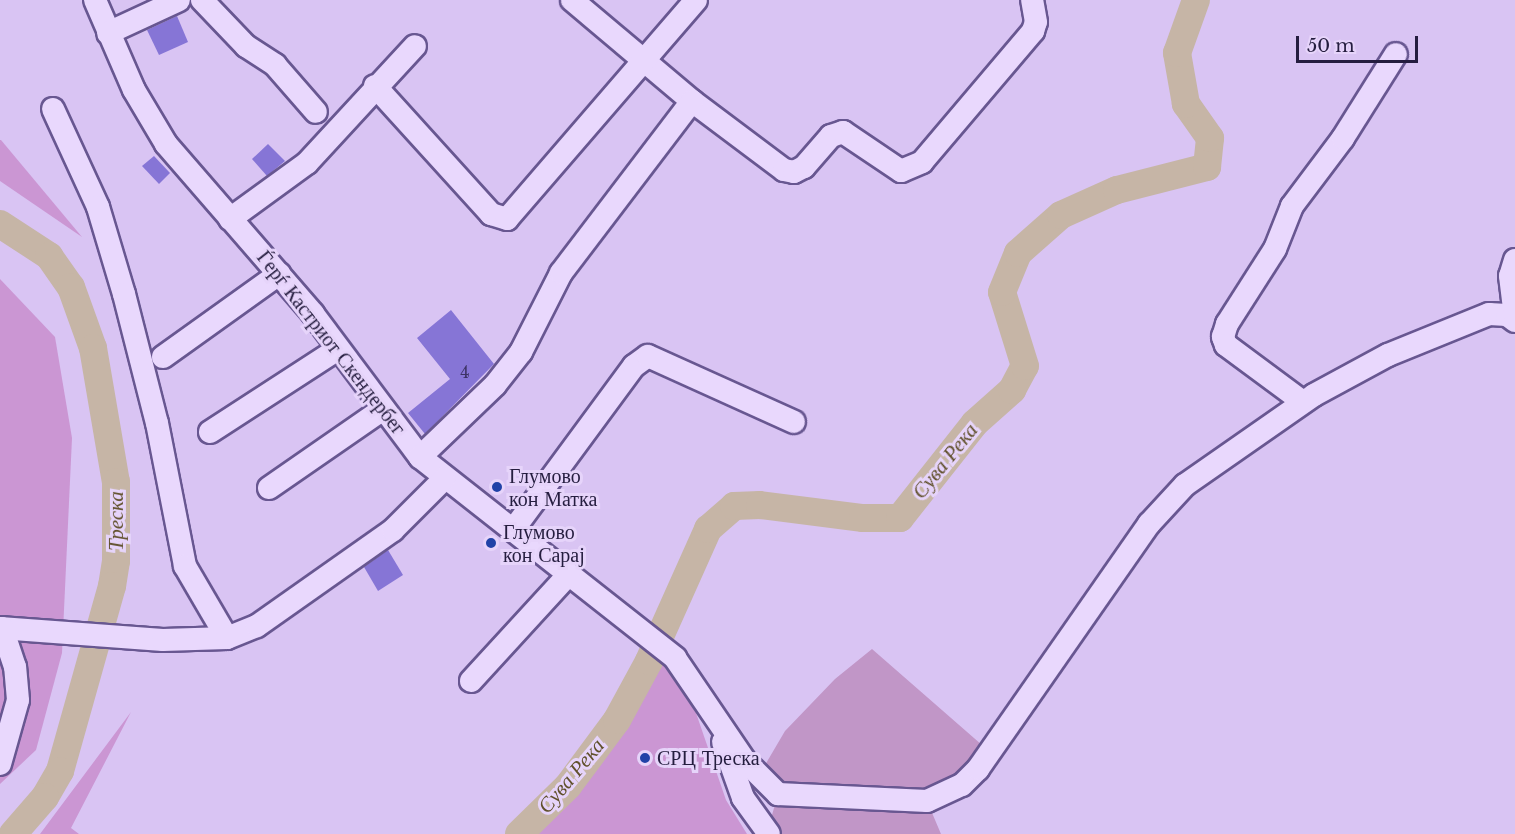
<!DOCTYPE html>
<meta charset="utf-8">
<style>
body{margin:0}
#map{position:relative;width:1515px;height:834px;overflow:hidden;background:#d9c4f3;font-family:"Libre Baskerville",serif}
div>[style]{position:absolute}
.green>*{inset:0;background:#cb96d3}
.cemetery>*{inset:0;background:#c196c7}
.river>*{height:28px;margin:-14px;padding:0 14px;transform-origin:14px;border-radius:14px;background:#c6b5a6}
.building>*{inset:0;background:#8675d6}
.roads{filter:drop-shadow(2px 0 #685791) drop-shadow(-2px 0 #685791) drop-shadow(0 2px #685791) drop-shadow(0 -2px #685791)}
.minor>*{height:22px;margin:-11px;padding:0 11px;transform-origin:11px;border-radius:11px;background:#e9d8fd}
.dots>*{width:16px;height:16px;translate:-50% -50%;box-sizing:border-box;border:3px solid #e6d4fa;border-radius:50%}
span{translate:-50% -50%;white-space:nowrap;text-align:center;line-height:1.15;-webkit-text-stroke:6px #e6d4fa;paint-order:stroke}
.number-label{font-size:16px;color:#3d3365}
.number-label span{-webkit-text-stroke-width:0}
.street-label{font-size:20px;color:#251d3f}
.poi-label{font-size:20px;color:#251d3f}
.left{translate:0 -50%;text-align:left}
.water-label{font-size:21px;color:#60502b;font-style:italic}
.scale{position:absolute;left:1296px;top:36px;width:122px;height:27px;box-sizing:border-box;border:3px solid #251d3f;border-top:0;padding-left:8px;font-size:18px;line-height:21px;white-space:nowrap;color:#251d3f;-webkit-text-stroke:4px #e6d4fa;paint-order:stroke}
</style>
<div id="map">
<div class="green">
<i style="clip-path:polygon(0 140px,1px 140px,82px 237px,0 181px)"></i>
<i style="clip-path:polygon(0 279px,55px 337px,72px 438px,62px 653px,36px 750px,0 784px)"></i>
<i style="clip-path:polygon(656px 654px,696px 713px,726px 800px,747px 834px,511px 834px,531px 819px,614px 715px)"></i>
<i style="clip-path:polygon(131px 712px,71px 828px,79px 834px,40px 834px)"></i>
</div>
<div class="cemetery">
<i style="clip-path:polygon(872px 649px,990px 752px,927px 801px,941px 834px,772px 834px,772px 815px,778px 794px,758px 777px,785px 731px,835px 679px)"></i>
</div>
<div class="river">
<i style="left:0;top:224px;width:59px;rotate:33.1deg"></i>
<i style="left:49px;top:256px;width:38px;rotate:55deg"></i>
<i style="left:71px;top:287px;width:65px;rotate:70.2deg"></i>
<i style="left:93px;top:348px;width:136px;rotate:80.3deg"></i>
<i style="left:116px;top:482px;width:79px;rotate:90deg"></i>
<i style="left:116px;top:561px;width:25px;rotate:99deg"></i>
<i style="left:112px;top:586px;width:192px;rotate:105.7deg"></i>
<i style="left:60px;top:771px;width:30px;rotate:120deg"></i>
<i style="left:45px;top:797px;width:49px;rotate:130.9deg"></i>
<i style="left:519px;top:834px;width:69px;rotate:-44.4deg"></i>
<i style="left:568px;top:786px;width:82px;rotate:-53.4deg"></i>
<i style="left:617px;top:720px;width:67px;rotate:-61.5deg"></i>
<i style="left:649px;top:661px;width:145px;rotate:-65.9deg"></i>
<i style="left:708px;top:529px;width:35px;rotate:-41deg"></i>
<i style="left:734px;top:506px;width:26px;rotate:-2deg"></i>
<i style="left:760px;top:505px;width:104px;rotate:7.2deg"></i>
<i style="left:863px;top:518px;width:37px"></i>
<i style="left:900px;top:518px;width:121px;rotate:-51.7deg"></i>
<i style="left:975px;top:423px;width:50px;rotate:-41.7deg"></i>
<i style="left:1012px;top:390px;width:27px;rotate:-62deg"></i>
<i style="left:1025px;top:366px;width:77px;rotate:-107.3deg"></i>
<i style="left:1002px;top:292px;width:42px;rotate:-67.7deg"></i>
<i style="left:1018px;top:253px;width:57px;rotate:-41.5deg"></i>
<i style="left:1061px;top:215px;width:61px;rotate:-24.1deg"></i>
<i style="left:1117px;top:190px;width:93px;rotate:-14.3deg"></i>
<i style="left:1207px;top:167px;width:29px;rotate:-84deg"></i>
<i style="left:1210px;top:138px;width:42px;rotate:-125.2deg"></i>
<i style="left:1186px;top:104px;width:52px;rotate:-100deg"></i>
<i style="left:1177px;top:53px;width:56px;rotate:-70.3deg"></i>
</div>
<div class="building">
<i style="clip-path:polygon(177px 16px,188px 42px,159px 55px,147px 30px)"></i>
<i style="clip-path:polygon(268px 144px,285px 161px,267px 176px,252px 159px)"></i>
<i style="clip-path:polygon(154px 156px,170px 173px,159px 184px,142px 166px)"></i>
<i style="clip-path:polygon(451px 310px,494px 364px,425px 434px,408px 413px,450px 379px,417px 338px)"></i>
<i style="clip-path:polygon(388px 550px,403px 575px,378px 591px,364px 567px)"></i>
</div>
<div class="roads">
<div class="minor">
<i style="left:95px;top:0;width:98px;rotate:66.6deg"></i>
<i style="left:134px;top:90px;width:63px;rotate:59.3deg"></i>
<i style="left:166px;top:144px;width:225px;rotate:49.1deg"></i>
<i style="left:313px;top:314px;width:179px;rotate:53.2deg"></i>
<i style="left:420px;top:457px;width:325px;rotate:38.2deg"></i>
<i style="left:675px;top:658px;width:125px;rotate:55.8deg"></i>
<i style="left:745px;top:761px;width:47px;rotate:45deg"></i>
<i style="left:778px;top:794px;width:149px;rotate:2.7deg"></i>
<i style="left:927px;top:801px;width:38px;rotate:-25deg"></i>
<i style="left:962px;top:785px;width:23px;rotate:-45deg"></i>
<i style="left:978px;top:769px;width:299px;rotate:-55.1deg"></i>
<i style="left:1149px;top:524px;width:53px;rotate:-47.3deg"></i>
<i style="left:1185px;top:485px;width:157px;rotate:-34.9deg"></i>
<i style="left:1314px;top:395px;width:84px;rotate:-28.4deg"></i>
<i style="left:1388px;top:355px;width:109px;rotate:-22.1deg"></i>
<i style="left:1489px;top:314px;width:18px;rotate:3deg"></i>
<i style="left:1507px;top:315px;width:10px;rotate:37deg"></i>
<i style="left:202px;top:0;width:64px;rotate:46.3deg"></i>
<i style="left:246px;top:46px;width:35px;rotate:33deg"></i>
<i style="left:275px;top:65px;width:62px;rotate:48.9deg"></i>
<i style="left:572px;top:0;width:157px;rotate:40.1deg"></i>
<i style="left:692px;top:101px;width:115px;rotate:36.9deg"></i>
<i style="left:784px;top:170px;width:10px;rotate:11deg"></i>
<i style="left:794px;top:172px;width:11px;rotate:-27deg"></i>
<i style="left:804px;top:167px;width:41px;rotate:-48.9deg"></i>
<i style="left:831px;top:136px;width:13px;rotate:-18deg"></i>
<i style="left:843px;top:132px;width:70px;rotate:33.9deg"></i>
<i style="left:901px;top:171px;width:23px;rotate:-23deg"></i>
<i style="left:922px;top:162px;width:172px;rotate:-49.7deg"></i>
<i style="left:1033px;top:31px;width:9px;rotate:-72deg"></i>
<i style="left:1036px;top:22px;width:22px;rotate:-100deg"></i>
<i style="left:108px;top:33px;width:78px;rotate:-24.9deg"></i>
<i style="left:375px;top:86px;width:173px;rotate:47.8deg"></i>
<i style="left:491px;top:214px;width:17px;rotate:17deg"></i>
<i style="left:507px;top:219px;width:289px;rotate:-49.2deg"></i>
<i style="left:53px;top:109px;width:108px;rotate:65.3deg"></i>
<i style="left:98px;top:207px;width:91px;rotate:73.4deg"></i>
<i style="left:124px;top:294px;width:133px;rotate:75.7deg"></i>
<i style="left:157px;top:423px;width:146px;rotate:78.9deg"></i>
<i style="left:185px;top:566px;width:83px;rotate:59.7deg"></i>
<i style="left:230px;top:219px;width:95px;rotate:-36deg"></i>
<i style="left:307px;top:163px;width:159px;rotate:-47.3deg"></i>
<i style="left:1515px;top:260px;width:17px;rotate:107deg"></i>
<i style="left:1510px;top:276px;width:38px;rotate:83deg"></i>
<i style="left:163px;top:357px;width:143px;rotate:-35.6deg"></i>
<i style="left:1303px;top:402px;width:96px;rotate:-143.5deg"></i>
<i style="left:1226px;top:345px;width:9px;rotate:-111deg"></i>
<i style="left:1223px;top:337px;width:14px;rotate:-73deg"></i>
<i style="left:1227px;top:324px;width:89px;rotate:-57.4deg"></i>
<i style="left:1275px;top:249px;width:46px;rotate:-68.4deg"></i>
<i style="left:1292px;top:206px;width:85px;rotate:-53.1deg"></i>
<i style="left:1343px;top:138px;width:99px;rotate:-57.8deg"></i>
<i style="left:210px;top:432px;width:153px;rotate:-33deg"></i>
<i style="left:420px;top:457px;width:104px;rotate:-43.8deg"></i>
<i style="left:495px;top:385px;width:42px;rotate:-51.8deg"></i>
<i style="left:521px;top:352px;width:89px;rotate:-63.1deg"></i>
<i style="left:561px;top:273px;width:216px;rotate:-52.7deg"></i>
<i style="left:269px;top:488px;width:139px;rotate:-34.7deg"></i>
<i style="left:513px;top:530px;width:204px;rotate:-53.6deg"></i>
<i style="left:634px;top:366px;width:17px;rotate:-36deg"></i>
<i style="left:648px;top:356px;width:160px;rotate:24.3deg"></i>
<i style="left:0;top:628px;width:163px;rotate:4.2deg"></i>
<i style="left:163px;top:640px;width:64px;rotate:-1.8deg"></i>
<i style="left:227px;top:638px;width:32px;rotate:-22deg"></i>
<i style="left:257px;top:626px;width:166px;rotate:-35.2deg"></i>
<i style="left:393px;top:530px;width:72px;rotate:-45deg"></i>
<i style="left:471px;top:681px;width:145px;rotate:-47.5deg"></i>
<i style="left:723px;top:742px;width:59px;rotate:70.3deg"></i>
<i style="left:743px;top:798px;width:44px;rotate:54.2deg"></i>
<i style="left:0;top:764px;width:66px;rotate:-74.3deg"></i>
<i style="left:18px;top:700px;width:33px;rotate:-95deg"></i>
<i style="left:15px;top:667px;width:41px;rotate:-108.4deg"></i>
</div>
</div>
<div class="dots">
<i style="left:497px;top:487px;background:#2042a7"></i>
<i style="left:491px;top:543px;background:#2042a7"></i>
<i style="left:645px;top:758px;background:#2042a7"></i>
</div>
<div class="number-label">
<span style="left:465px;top:372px">4</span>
</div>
<div class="street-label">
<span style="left:331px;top:343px;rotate:52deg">Ѓерѓ Кастриот Скендербег</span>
</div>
<div class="poi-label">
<span class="left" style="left:509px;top:488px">Глумово<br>кон Матка</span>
<span class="left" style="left:503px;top:544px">Глумово<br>кон Сарај</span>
<span class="left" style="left:657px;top:758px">СРЦ Треска</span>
</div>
<div class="water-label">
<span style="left:945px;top:461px;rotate:-51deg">Сува Река</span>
<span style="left:116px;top:521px;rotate:-90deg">Треска</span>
<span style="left:571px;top:776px;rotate:-50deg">Сува Река</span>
</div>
<div class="scale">50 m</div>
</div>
